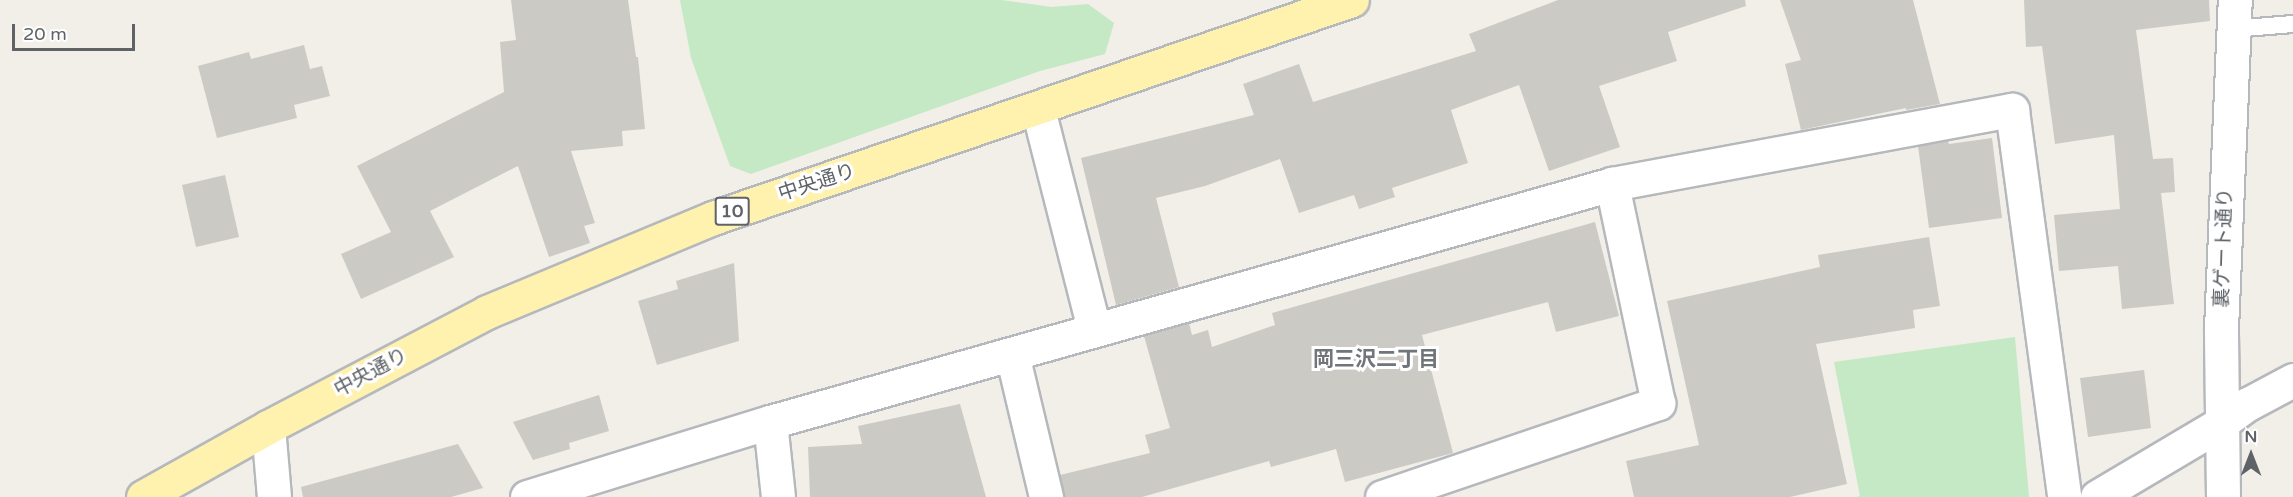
<!DOCTYPE html>
<meta charset="utf-8">
<style>
body{margin:0}
#map{position:relative;width:2293px;height:497px;overflow:hidden;background:#f1efe8;font-family:"Varela Round","Noto Sans JP",sans-serif}
div>[style]{position:absolute}
.green>*{inset:0;background:#c5e8c5}
.building>*{inset:0;background:#cccac5}
.roads{filter:drop-shadow(2px 0 #b5b8bc) drop-shadow(-2px 0 #b5b8bc) drop-shadow(0 2px #b5b8bc) drop-shadow(0 -2px #b5b8bc)}
.service>*{height:16px;margin:-8px;padding:0 8px;transform-origin:8px;border-radius:8px;background:#fff}
.minor>*{height:33px;margin:-16.5px;padding:0 16.5px;transform-origin:16.5px;border-radius:16.5px;background:#fff}
.tertiary>*{height:33px;margin:-16.5px;padding:0 16.5px;transform-origin:16.5px;border-radius:16.5px;background:#fff}
.primary>*{height:33px;margin:-16.5px;padding:0 16.5px;transform-origin:16.5px;border-radius:16.5px;background:#fff2af}
span{translate:-50% -50%;white-space:nowrap;text-align:center;line-height:1.15;-webkit-text-stroke:6px #fff;paint-order:stroke}
.shield-label span{padding:2px 4px;background:#fff;border:2px solid;border-radius:4px;-webkit-text-stroke-width:0}
.shield-label{font-size:18px;color:#5f6368;font-weight:700}
.street-label{font-size:20px;color:#5f6368}
.neighbourhood-label{font-size:21px;color:#70757a;font-weight:700}
.north{position:absolute;left:2221px;top:425px;width:60px;height:60px;-webkit-text-stroke:4px #fff;paint-order:stroke;rotate:0deg;font-size:16px;font-weight:700;line-height:24px;text-align:center;color:#5f6368}
.north::after{content:'';display:block;margin:auto;width:21px;height:27px;background:#5f6368;clip-path:polygon(50% 0,100% 100%,50% 72%,0 100%)}
.scale{position:absolute;left:12px;top:24px;width:123px;height:27px;box-sizing:border-box;border:3px solid #5f6368;border-top:0;padding-left:8px;font-size:18px;line-height:21px;white-space:nowrap;color:#5f6368;-webkit-text-stroke:4px #fff;paint-order:stroke}
</style>
<div id="map">
<div class="green">
<i style="clip-path:polygon(680px 0,1001px 0,1052px 7px,1088px 4px,1114px 23px,1105px 54px,1040px 71px,751px 174px,730px 166px,691px 58px)"></i>
<i style="clip-path:polygon(2015px 337px,2029px 497px,1856px 497px,1860px 496px,1834px 362px)"></i>
</div>
<div class="building">
<i style="clip-path:polygon(511px 0,628px 0,636px 57px,638px 57px,645px 129px,622px 131px,623px 146px,571px 151px,595px 223px,584px 226px,590px 243px,549px 257px,518px 166px,430px 211px,454px 257px,361px 299px,341px 254px,391px 232px,357px 166px,504px 92px,500px 42px,516px 40px)"></i>
<i style="clip-path:polygon(1558px 0,1745px 0,1746px 6px,1668px 32px,1677px 61px,1599px 86px,1620px 147px,1549px 171px,1519px 85px,1451px 110px,1468px 163px,1392px 188px,1395px 197px,1359px 209px,1354px 195px,1299px 213px,1280px 159px,1205px 186px,1156px 198px,1179px 287px,1116px 305px,1081px 158px,1254px 115px,1243px 84px,1299px 64px,1313px 102px,1476px 51px,1469px 34px)"></i>
<i style="clip-path:polygon(1780px 0,1913px 0,1940px 104px,1906px 110px,1906px 108px,1801px 130px,1785px 64px,1801px 60px)"></i>
<i style="clip-path:polygon(2024px 0,2209px 0,2210px 21px,2136px 30px,2153px 159px,2173px 158px,2175px 192px,2161px 193px,2174px 304px,2122px 309px,2118px 266px,2059px 271px,2054px 215px,2120px 209px,2114px 135px,2055px 144px,2042px 46px,2026px 47px)"></i>
<i style="clip-path:polygon(304px 45px,310px 69px,322px 66px,330px 96px,294px 105px,297px 118px,217px 138px,198px 66px,249px 52px,251px 59px)"></i>
<i style="clip-path:polygon(1992px 138px,2002px 218px,1929px 228px,1918px 146px,1948px 141px,1949px 144px)"></i>
<i style="clip-path:polygon(225px 175px,239px 237px,196px 247px,182px 185px)"></i>
<i style="clip-path:polygon(1595px 222px,1619px 316px,1556px 332px,1548px 302px,1422px 335px,1453px 453px,1345px 482px,1336px 449px,1271px 467px,1269px 461px,1142px 497px,1064px 497px,1060px 475px,1150px 453px,1145px 435px,1170px 428px,1144px 336px,1189px 323px,1192px 335px,1208px 330px,1212px 347px,1275px 325px,1272px 313px)"></i>
<i style="clip-path:polygon(1929px 237px,1940px 306px,1913px 310px,1915px 328px,1816px 344px,1847px 484px,1790px 497px,1634px 497px,1626px 461px,1699px 445px,1667px 301px,1820px 267px,1818px 255px)"></i>
<i style="clip-path:polygon(734px 263px,739px 341px,657px 365px,638px 301px,678px 289px,676px 281px)"></i>
<i style="clip-path:polygon(2144px 370px,2151px 428px,2088px 437px,2080px 378px)"></i>
<i style="clip-path:polygon(599px 395px,609px 431px,569px 443px,570px 449px,533px 460px,513px 422px)"></i>
<i style="clip-path:polygon(960px 404px,986px 497px,810px 497px,808px 447px,862px 444px,858px 426px)"></i>
<i style="clip-path:polygon(458px 444px,483px 488px,451px 497px,303px 497px,301px 487px)"></i>
</div>
<div class="roads">
<div class="service">
<i style="left:2233px;top:29px;width:60px;rotate:-4.8deg"></i>
</div>
<div class="minor">
<i style="left:1038px;top:109px;width:227px;rotate:75.7deg"></i>
<i style="left:1012px;top:354px;width:147px;rotate:76.6deg"></i>
<i style="left:770px;top:422px;width:75px;rotate:83.9deg"></i>
<i style="left:2220px;top:424px;width:34px;rotate:-36deg"></i>
<i style="left:2248px;top:404px;width:51px;rotate:-28.1deg"></i>
<i style="left:268px;top:427px;width:70px;rotate:85.1deg"></i>
<i style="left:527px;top:497px;width:254px;rotate:-17.2deg"></i>
<i style="left:770px;top:422px;width:875px;rotate:-15.78deg"></i>
<i style="left:1612px;top:184px;width:407px;rotate:-10.5deg"></i>
<i style="left:2012px;top:110px;width:390px;rotate:82.3deg"></i>
<i style="left:1382px;top:497px;width:292px;rotate:-18.8deg"></i>
<i style="left:1658px;top:403px;width:224px;rotate:-101.9deg"></i>
</div>
<div class="tertiary">
<i style="left:2097px;top:497px;width:143px;rotate:-30.7deg"></i>
<i style="left:2223px;top:497px;width:168px;rotate:-90.7deg"></i>
<i style="left:2221px;top:329px;width:329px;rotate:-87.6deg"></i>
</div>
<div class="primary">
<i style="left:143px;top:497px;width:143px;rotate:-29.2deg"></i>
<i style="left:268px;top:427px;width:247px;rotate:-27.7deg"></i>
<i style="left:487px;top:312px;width:245px;rotate:-22.6deg"></i>
<i style="left:713px;top:218px;width:675px;rotate:-18.84deg"></i>
</div>
</div>
<div class="shield-label">
<span style="left:732px;top:211px">10</span>
</div>
<div class="street-label">
<span style="left:817px;top:183px;rotate:-18deg">中央通り</span>
<span style="left:2224px;top:248px;rotate:-88deg">裏ゲート通り</span>
<span style="left:371px;top:373px;rotate:-28deg">中央通り</span>
</div>
<div class="neighbourhood-label">
<span style="left:1376px;top:360px">岡三沢二丁目</span>
</div>
<div class="north">N</div>
<div class="scale">20 m</div>
</div>
